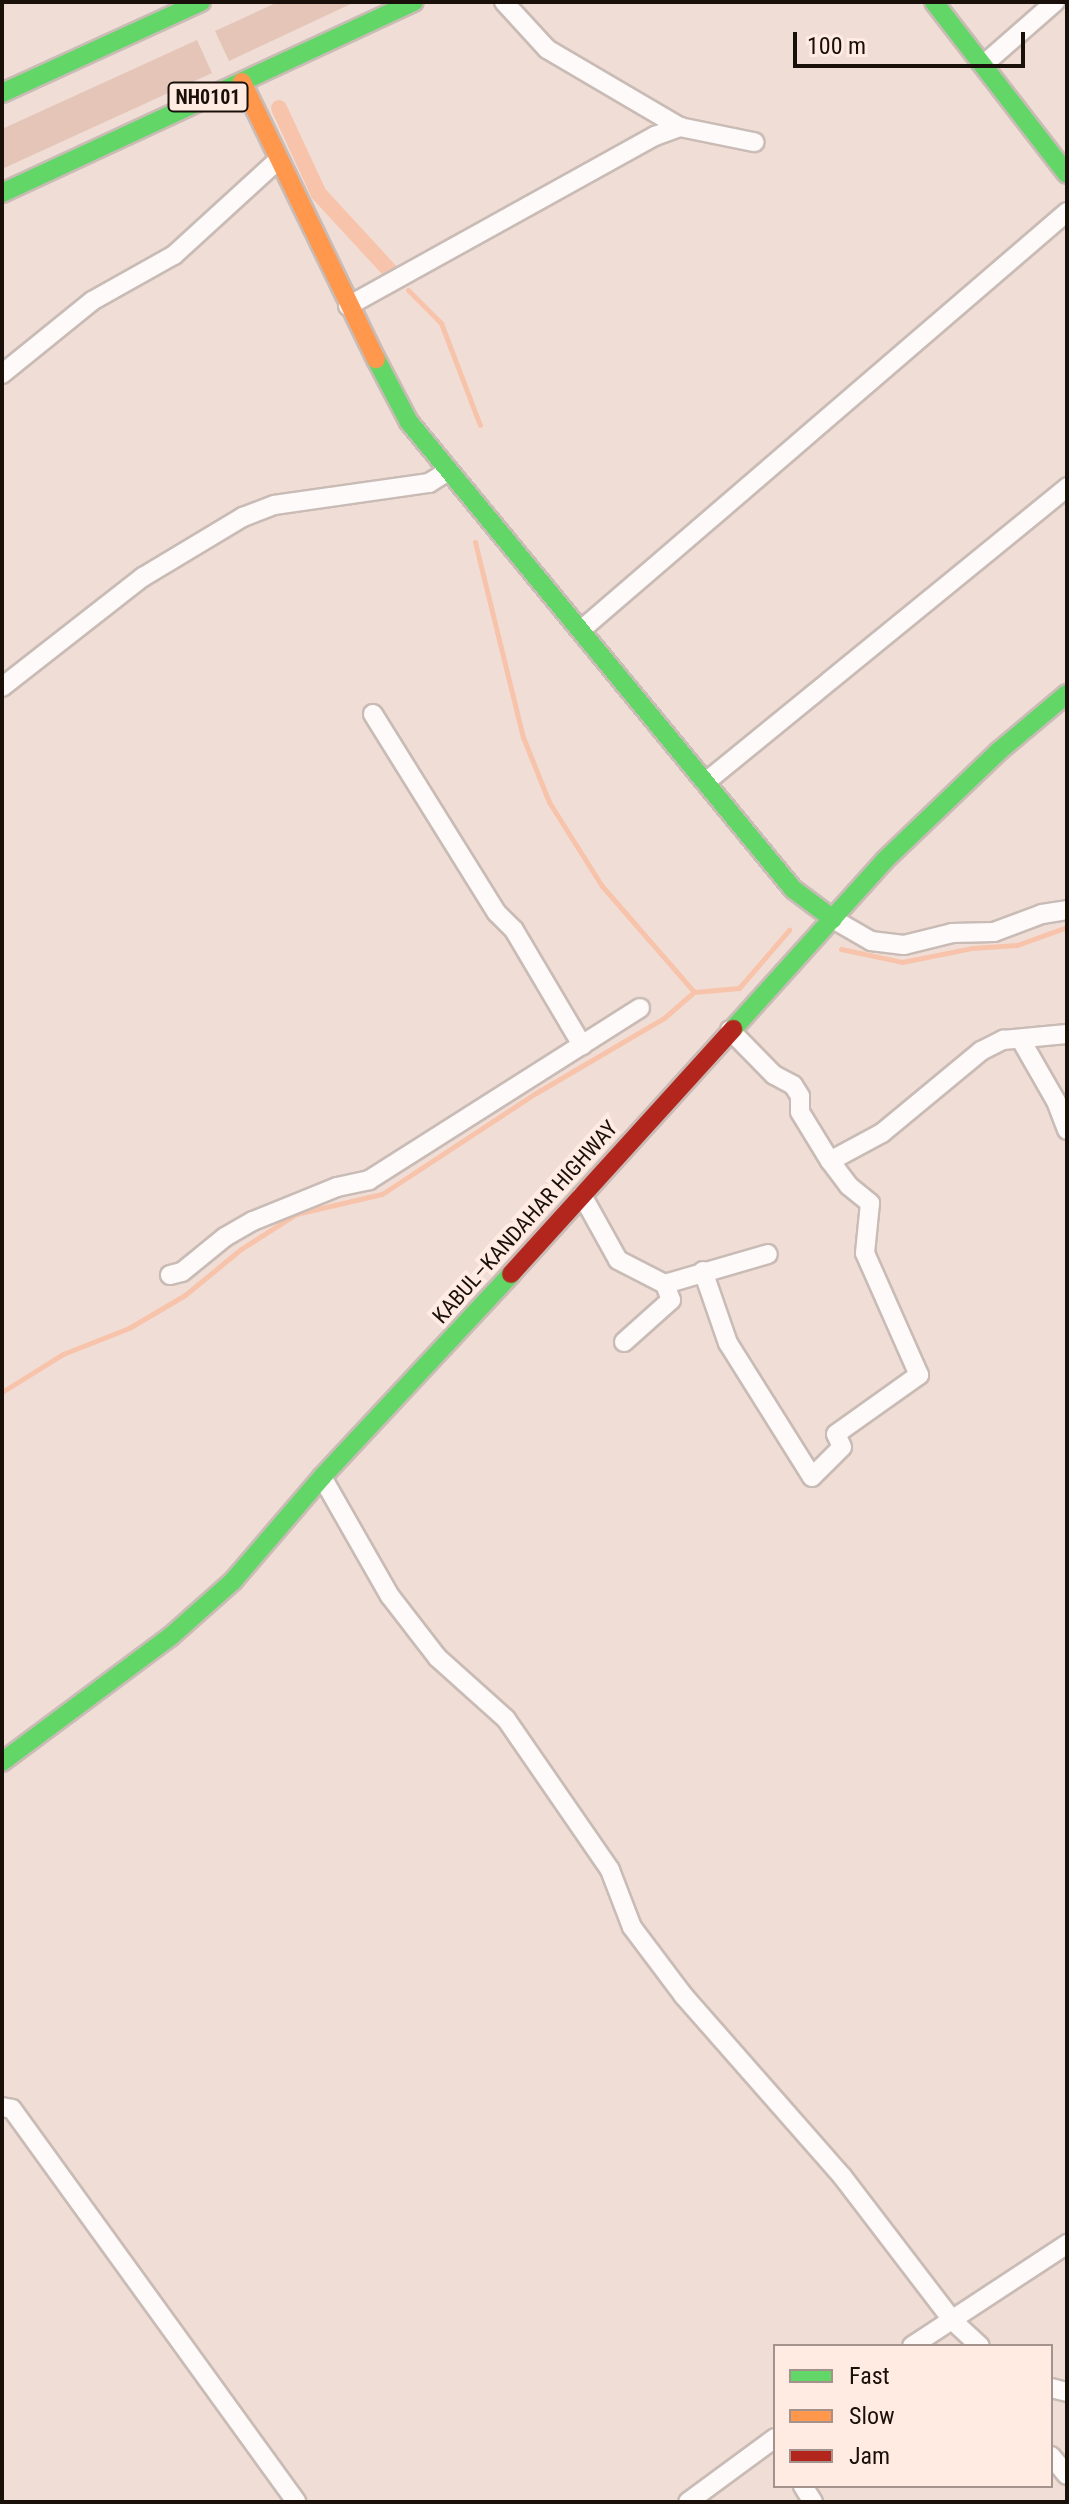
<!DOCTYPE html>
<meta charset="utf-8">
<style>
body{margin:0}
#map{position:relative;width:1069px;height:2504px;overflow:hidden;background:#f0ded6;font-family:"Roboto Condensed",sans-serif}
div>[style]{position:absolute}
.green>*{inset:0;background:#e4c5b7}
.stream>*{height:5px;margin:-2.5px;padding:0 2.5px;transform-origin:2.5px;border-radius:2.5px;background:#f8c3ab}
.canal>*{height:16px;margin:-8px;padding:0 8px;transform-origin:8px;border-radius:8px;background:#f8c3ab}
.roads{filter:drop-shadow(2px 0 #c9bbb5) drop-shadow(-2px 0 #c9bbb5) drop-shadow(0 2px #c9bbb5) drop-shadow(0 -2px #c9bbb5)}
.street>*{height:18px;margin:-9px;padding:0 9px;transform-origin:9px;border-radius:9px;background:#fdfaf9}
.fast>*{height:18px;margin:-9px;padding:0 9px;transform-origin:9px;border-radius:9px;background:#63d668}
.slow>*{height:18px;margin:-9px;padding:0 9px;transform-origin:9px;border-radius:9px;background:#ff974d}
.jam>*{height:18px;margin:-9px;padding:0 9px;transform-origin:9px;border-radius:9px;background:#b3261e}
span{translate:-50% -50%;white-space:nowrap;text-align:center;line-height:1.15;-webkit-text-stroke:8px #ffebe2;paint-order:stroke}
.shield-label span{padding:2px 6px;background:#ffebe2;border:2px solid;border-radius:6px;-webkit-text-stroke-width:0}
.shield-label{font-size:20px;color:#1a100a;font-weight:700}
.street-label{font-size:22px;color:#1a100a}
.frame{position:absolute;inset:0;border:4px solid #1a100a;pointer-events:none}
.legend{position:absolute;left:773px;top:2344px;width:280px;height:144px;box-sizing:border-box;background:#ffebe2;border:2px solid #a3938c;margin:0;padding:10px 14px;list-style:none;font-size:24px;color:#1a100a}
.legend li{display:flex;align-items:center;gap:16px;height:40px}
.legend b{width:40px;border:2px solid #a3938c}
.scale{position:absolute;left:793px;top:32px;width:232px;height:36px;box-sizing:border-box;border:4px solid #1a100a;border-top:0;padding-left:10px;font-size:24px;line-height:28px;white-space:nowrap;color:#1a100a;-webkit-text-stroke:6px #ffebe2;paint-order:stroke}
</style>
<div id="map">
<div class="green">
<i style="clip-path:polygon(278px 2px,355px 2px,229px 61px,215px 31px)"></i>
<i style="clip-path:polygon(197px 40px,212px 73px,2px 169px,2px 129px)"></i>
</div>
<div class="stream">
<i style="left:408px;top:290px;width:47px;rotate:45deg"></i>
<i style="left:441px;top:323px;width:109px;rotate:69.1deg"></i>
<i style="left:475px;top:542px;width:201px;rotate:76.2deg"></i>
<i style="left:523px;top:737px;width:70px;rotate:68.2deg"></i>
<i style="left:549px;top:802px;width:99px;rotate:57.8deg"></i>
<i style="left:602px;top:886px;width:140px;rotate:49deg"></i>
<i style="left:841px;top:949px;width:62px;rotate:12deg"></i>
<i style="left:902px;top:962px;width:71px;rotate:-11.3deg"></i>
<i style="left:972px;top:948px;width:45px;rotate:-3.8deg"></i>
<i style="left:1017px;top:945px;width:53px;rotate:-19.8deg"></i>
<i style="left:2px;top:1392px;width:72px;rotate:-31.9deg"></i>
<i style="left:63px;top:1354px;width:71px;rotate:-21.5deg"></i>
<i style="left:129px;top:1328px;width:65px;rotate:-30.5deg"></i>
<i style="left:185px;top:1295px;width:72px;rotate:-39.4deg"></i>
<i style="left:241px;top:1249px;width:65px;rotate:-32.5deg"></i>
<i style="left:296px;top:1214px;width:88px;rotate:-13.1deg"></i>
<i style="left:382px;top:1194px;width:184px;rotate:-33.3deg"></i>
<i style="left:536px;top:1093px;width:148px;rotate:-30.4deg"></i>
<i style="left:664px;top:1018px;width:40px;rotate:-41deg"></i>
<i style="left:694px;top:992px;width:45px;rotate:-5.1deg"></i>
<i style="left:739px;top:988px;width:77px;rotate:-49.2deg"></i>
</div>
<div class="canal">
<i style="left:279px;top:108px;width:95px;rotate:65.1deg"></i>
<i style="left:319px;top:194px;width:106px;rotate:47.3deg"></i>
</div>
<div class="roads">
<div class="street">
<i style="left:504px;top:2px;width:64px;rotate:47.5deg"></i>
<i style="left:547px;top:49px;width:154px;rotate:30.4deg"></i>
<i style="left:680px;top:127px;width:76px;rotate:11.5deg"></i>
<i style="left:983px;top:65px;width:96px;rotate:-41.2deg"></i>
<i style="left:348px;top:306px;width:351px;rotate:-29deg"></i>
<i style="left:655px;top:136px;width:27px;rotate:-20deg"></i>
<i style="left:2px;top:374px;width:116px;rotate:-39deg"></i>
<i style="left:92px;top:301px;width:94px;rotate:-29.3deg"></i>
<i style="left:174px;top:255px;width:141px;rotate:-42.4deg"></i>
<i style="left:581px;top:630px;width:641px;rotate:-40.7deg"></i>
<i style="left:2px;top:687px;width:179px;rotate:-38deg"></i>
<i style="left:143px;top:577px;width:117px;rotate:-31deg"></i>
<i style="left:243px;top:517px;width:33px;rotate:-21deg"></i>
<i style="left:274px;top:505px;width:157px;rotate:-8.1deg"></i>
<i style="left:429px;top:483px;width:22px;rotate:-32deg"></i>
<i style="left:373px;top:714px;width:234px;rotate:58.1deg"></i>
<i style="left:497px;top:913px;width:24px;rotate:45deg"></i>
<i style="left:514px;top:930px;width:134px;rotate:59.4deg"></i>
<i style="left:707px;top:781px;width:465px;rotate:-39.2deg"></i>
<i style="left:833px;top:919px;width:44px;rotate:30.1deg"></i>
<i style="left:871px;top:941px;width:33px;rotate:7deg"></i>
<i style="left:904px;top:945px;width:49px;rotate:-14deg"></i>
<i style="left:952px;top:933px;width:42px;rotate:-1.4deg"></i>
<i style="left:994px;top:932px;width:51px;rotate:-20.6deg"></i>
<i style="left:1042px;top:914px;width:25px;rotate:-9deg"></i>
<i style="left:1021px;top:1040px;width:70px;rotate:60.2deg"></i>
<i style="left:1056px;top:1101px;width:31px;rotate:69deg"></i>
<i style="left:830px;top:1161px;width:59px;rotate:-28.3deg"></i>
<i style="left:882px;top:1133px;width:129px;rotate:-39.6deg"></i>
<i style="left:981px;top:1051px;width:25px;rotate:-27deg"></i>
<i style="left:1003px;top:1040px;width:64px;rotate:-5.4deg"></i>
<i style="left:582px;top:1195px;width:74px;rotate:61deg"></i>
<i style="left:618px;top:1260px;width:53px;rotate:27.1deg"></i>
<i style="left:665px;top:1284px;width:107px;rotate:-16.2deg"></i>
<i style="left:703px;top:1271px;width:76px;rotate:70.9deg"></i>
<i style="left:728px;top:1343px;width:158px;rotate:57.9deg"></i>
<i style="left:812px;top:1477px;width:42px;rotate:-45deg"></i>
<i style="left:842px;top:1447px;width:14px;rotate:-115deg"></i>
<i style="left:836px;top:1434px;width:102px;rotate:-35.4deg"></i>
<i style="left:919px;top:1375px;width:133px;rotate:-113.9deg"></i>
<i style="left:865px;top:1253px;width:50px;rotate:-84.3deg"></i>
<i style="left:870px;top:1203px;width:27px;rotate:-141deg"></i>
<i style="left:849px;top:1186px;width:31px;rotate:-127deg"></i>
<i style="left:830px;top:1161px;width:57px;rotate:-121.5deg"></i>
<i style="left:800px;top:1112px;width:16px;rotate:-90deg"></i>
<i style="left:800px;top:1096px;width:13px;rotate:-122deg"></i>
<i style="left:793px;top:1085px;width:21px;rotate:-152deg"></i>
<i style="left:774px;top:1075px;width:63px;rotate:-134.4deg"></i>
<i style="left:170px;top:1275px;width:12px;rotate:-14deg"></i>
<i style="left:182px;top:1272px;width:55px;rotate:-39.1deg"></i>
<i style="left:225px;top:1237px;width:32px;rotate:-30deg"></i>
<i style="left:253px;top:1221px;width:91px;rotate:-22deg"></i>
<i style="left:337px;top:1187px;width:33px;rotate:-12deg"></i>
<i style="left:369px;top:1180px;width:321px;rotate:-32.4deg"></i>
<i style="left:624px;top:1342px;width:63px;rotate:-41.8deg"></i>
<i style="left:671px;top:1300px;width:17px;rotate:-111deg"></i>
<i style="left:322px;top:1477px;width:137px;rotate:60.3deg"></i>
<i style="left:390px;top:1596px;width:78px;rotate:52.3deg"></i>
<i style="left:438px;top:1658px;width:91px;rotate:41.9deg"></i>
<i style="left:506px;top:1719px;width:183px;rotate:55.4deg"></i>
<i style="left:610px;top:1870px;width:61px;rotate:68.9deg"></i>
<i style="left:632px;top:1927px;width:85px;rotate:53.1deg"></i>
<i style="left:683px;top:1995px;width:241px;rotate:48.7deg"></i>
<i style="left:842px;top:2176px;width:181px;rotate:52.6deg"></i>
<i style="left:952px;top:2320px;width:38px;rotate:43deg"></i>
<i style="left:2px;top:2107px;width:10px;rotate:11deg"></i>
<i style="left:12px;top:2109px;width:485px;rotate:54.1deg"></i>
<i style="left:912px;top:2346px;width:186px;rotate:-33.3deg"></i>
<i style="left:1051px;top:2388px;width:16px;rotate:14deg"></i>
<i style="left:1051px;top:2456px;width:25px;rotate:50deg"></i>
<i style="left:803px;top:2486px;width:19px;rotate:58deg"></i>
<i style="left:688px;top:2502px;width:108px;rotate:-36.3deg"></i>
</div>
<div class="fast">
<i style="left:934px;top:2px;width:217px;rotate:52.3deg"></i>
<i style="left:2px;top:93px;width:219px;rotate:-24.6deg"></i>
<i style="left:2px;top:193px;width:454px;rotate:-24.9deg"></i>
<i style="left:376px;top:359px;width:71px;rotate:62.4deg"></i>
<i style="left:409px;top:422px;width:605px;rotate:50.57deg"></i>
<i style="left:793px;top:889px;width:50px;rotate:36.9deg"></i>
<i style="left:733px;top:1029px;width:227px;rotate:-48deg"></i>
<i style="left:885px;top:860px;width:158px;rotate:-43.7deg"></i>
<i style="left:999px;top:751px;width:89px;rotate:-40deg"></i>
<i style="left:2px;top:1762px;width:209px;rotate:-36.7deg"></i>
<i style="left:170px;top:1637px;width:84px;rotate:-41.6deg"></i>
<i style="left:233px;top:1581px;width:137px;rotate:-49.4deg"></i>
<i style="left:322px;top:1477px;width:277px;rotate:-47deg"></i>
</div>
<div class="slow">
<i style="left:242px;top:82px;width:308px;rotate:64.2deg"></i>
</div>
<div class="jam">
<i style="left:511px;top:1274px;width:331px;rotate:-47.8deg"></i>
</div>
</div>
<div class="shield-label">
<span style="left:208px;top:97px">NH0101</span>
</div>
<div class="street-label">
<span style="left:525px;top:1222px;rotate:-48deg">KABUL–KANDAHAR HIGHWAY</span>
</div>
<div class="frame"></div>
<ul class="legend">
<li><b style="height:10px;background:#63d668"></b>Fast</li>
<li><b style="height:10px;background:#ff974d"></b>Slow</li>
<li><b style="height:10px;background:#b3261e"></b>Jam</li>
</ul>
<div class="scale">100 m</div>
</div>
